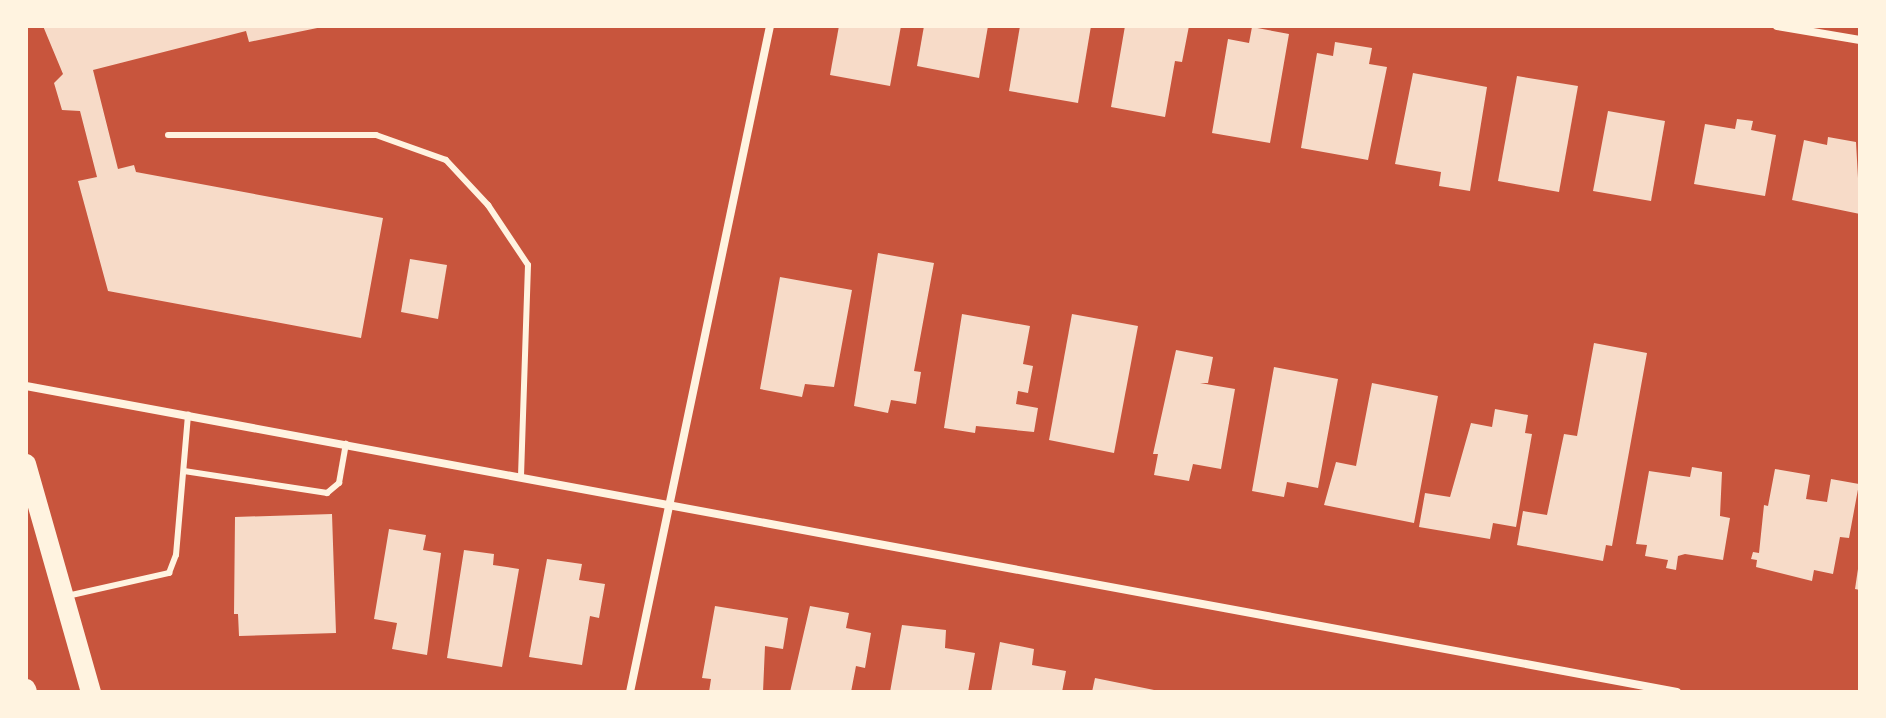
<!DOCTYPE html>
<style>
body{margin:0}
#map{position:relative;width:1886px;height:718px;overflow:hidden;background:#c8553d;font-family:"PT Sans",sans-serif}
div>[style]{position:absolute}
.building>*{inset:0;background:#f7dbc8}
.service>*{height:6px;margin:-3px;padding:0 3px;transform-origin:3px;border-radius:3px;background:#fff3e0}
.minor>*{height:8px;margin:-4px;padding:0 4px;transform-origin:4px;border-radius:4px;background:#fff3e0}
.primary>*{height:20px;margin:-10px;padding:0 10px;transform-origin:10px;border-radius:10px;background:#fff3e0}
span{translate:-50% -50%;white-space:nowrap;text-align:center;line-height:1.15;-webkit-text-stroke:6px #fff3e0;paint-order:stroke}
.frame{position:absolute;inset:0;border:28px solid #fff3e0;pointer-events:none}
</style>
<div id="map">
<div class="building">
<i style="clip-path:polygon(43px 26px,327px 26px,249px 42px,246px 31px,93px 70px,118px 169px,134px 165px,136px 172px,383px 218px,361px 338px,108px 291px,78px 181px,97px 177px,80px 111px,62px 110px,54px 83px,63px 74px)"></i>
<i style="clip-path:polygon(839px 26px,901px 26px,890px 86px,830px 75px)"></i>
<i style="clip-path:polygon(924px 26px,988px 26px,979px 78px,917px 66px)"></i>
<i style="clip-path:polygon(1020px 26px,1091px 26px,1078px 103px,1009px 91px)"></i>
<i style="clip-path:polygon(1125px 26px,1189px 26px,1182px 62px,1175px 61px,1165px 117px,1111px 107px)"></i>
<i style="clip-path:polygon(1252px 27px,1289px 34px,1270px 143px,1212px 133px,1228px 39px,1249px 43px)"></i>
<i style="clip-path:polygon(1335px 42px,1372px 48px,1369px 64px,1387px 67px,1368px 160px,1301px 148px,1317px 53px,1333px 56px)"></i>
<i style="clip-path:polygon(1413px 73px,1487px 87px,1470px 191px,1439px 186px,1441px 172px,1395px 164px)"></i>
<i style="clip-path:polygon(1517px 76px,1578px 86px,1559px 192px,1498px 181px)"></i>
<i style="clip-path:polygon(1608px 111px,1665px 121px,1651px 201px,1593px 191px)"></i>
<i style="clip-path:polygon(1737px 119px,1753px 121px,1751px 130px,1776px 135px,1765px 196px,1694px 184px,1705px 124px,1735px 129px)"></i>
<i style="clip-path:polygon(1828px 137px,1856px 142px,1860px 214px,1792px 200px,1804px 140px,1827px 145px)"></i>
<i style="clip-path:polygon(878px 253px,934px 263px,914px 371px,921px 372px,916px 404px,891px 400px,888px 413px,854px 406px)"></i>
<i style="clip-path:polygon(410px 259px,447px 265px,438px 319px,401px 312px)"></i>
<i style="clip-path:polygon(780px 277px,852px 290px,834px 387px,805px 384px,802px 397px,760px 389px)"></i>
<i style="clip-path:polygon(962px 314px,1030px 326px,1023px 364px,1033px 366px,1028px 393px,1018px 391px,1016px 404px,1038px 408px,1034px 432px,976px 426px,975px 433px,944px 428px)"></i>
<i style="clip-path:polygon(1072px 314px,1138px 326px,1114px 453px,1049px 440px)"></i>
<i style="clip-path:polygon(1594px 343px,1647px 353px,1612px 546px,1606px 545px,1603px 561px,1517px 545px,1523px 511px,1547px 515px,1564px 434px,1577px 436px)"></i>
<i style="clip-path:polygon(1176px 350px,1213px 357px,1208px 383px,1200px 383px,1235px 389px,1221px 469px,1193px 464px,1189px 481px,1154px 475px,1158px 454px,1153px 454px)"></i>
<i style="clip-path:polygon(1274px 367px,1338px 379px,1318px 488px,1287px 482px,1284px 497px,1252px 491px)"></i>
<i style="clip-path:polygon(1372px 383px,1438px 396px,1414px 523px,1324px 505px,1336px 462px,1356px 466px)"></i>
<i style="clip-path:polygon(1495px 409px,1528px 415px,1525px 433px,1532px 434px,1516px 527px,1493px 523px,1490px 539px,1419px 527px,1425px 493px,1450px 497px,1471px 423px,1492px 427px)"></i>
<i style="clip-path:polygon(1692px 467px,1722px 472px,1720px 516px,1730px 518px,1723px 560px,1685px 554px,1678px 556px,1676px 570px,1666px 568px,1668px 560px,1645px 556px,1647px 545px,1636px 544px,1649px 471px,1690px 477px)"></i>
<i style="clip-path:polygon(1775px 469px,1810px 475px,1806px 499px,1827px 502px,1831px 479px,1859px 484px,1849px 538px,1840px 537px,1833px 574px,1814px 570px,1812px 581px,1756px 567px,1757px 560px,1751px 559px,1753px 552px,1759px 553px,1764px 505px,1768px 506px)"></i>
<i style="clip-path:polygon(332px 514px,336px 633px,239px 636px,238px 614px,234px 614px,235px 517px)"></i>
<i style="clip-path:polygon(389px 529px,426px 535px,423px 550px,441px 553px,427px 655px,392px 649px,397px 623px,374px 619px)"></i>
<i style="clip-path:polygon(464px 550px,494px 554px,493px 565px,519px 569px,502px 667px,447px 658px)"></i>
<i style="clip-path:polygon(547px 559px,582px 564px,579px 580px,605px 584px,599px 618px,590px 616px,582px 665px,529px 657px)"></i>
<i style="clip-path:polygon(1858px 569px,1860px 569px,1860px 590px,1855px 589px)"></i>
<i style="clip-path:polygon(715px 606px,788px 618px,783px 649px,765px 646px,763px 692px,709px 692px,711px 679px,702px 678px)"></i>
<i style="clip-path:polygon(810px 606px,849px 613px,846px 628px,871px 633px,865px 668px,856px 666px,851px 692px,790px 692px)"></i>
<i style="clip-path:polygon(902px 625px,946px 630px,945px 648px,975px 653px,968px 692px,890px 692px)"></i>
<i style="clip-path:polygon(1000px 642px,1034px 649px,1032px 665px,1066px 671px,1062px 692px,991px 692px)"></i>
<i style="clip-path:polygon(1095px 678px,1159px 691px,1158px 692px,1092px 692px)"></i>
</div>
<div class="service">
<i style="left:168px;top:135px;width:208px"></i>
<i style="left:376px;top:135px;width:74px;rotate:19.7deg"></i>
<i style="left:446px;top:160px;width:62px;rotate:47deg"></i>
<i style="left:488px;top:205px;width:72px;rotate:56.3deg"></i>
<i style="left:528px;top:265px;width:211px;rotate:91.9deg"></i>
<i style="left:184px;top:471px;width:145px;rotate:8.7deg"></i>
<i style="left:327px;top:493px;width:16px;rotate:-40deg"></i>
<i style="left:339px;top:483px;width:40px;rotate:-80deg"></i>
<i style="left:67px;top:596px;width:105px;rotate:-12.7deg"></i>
<i style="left:169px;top:573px;width:19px;rotate:-69deg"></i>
<i style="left:176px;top:555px;width:141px;rotate:-85.1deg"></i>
</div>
<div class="minor">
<i style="left:1777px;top:26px;width:84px;rotate:9.6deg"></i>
<i style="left:26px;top:386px;width:1679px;rotate:10.5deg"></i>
<i style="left:630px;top:692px;width:681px;rotate:-78.13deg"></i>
</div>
<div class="primary">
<i style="left:26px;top:464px;width:237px;rotate:74.1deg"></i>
<i style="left:26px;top:689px;width:3px;rotate:72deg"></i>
</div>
<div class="frame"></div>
</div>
